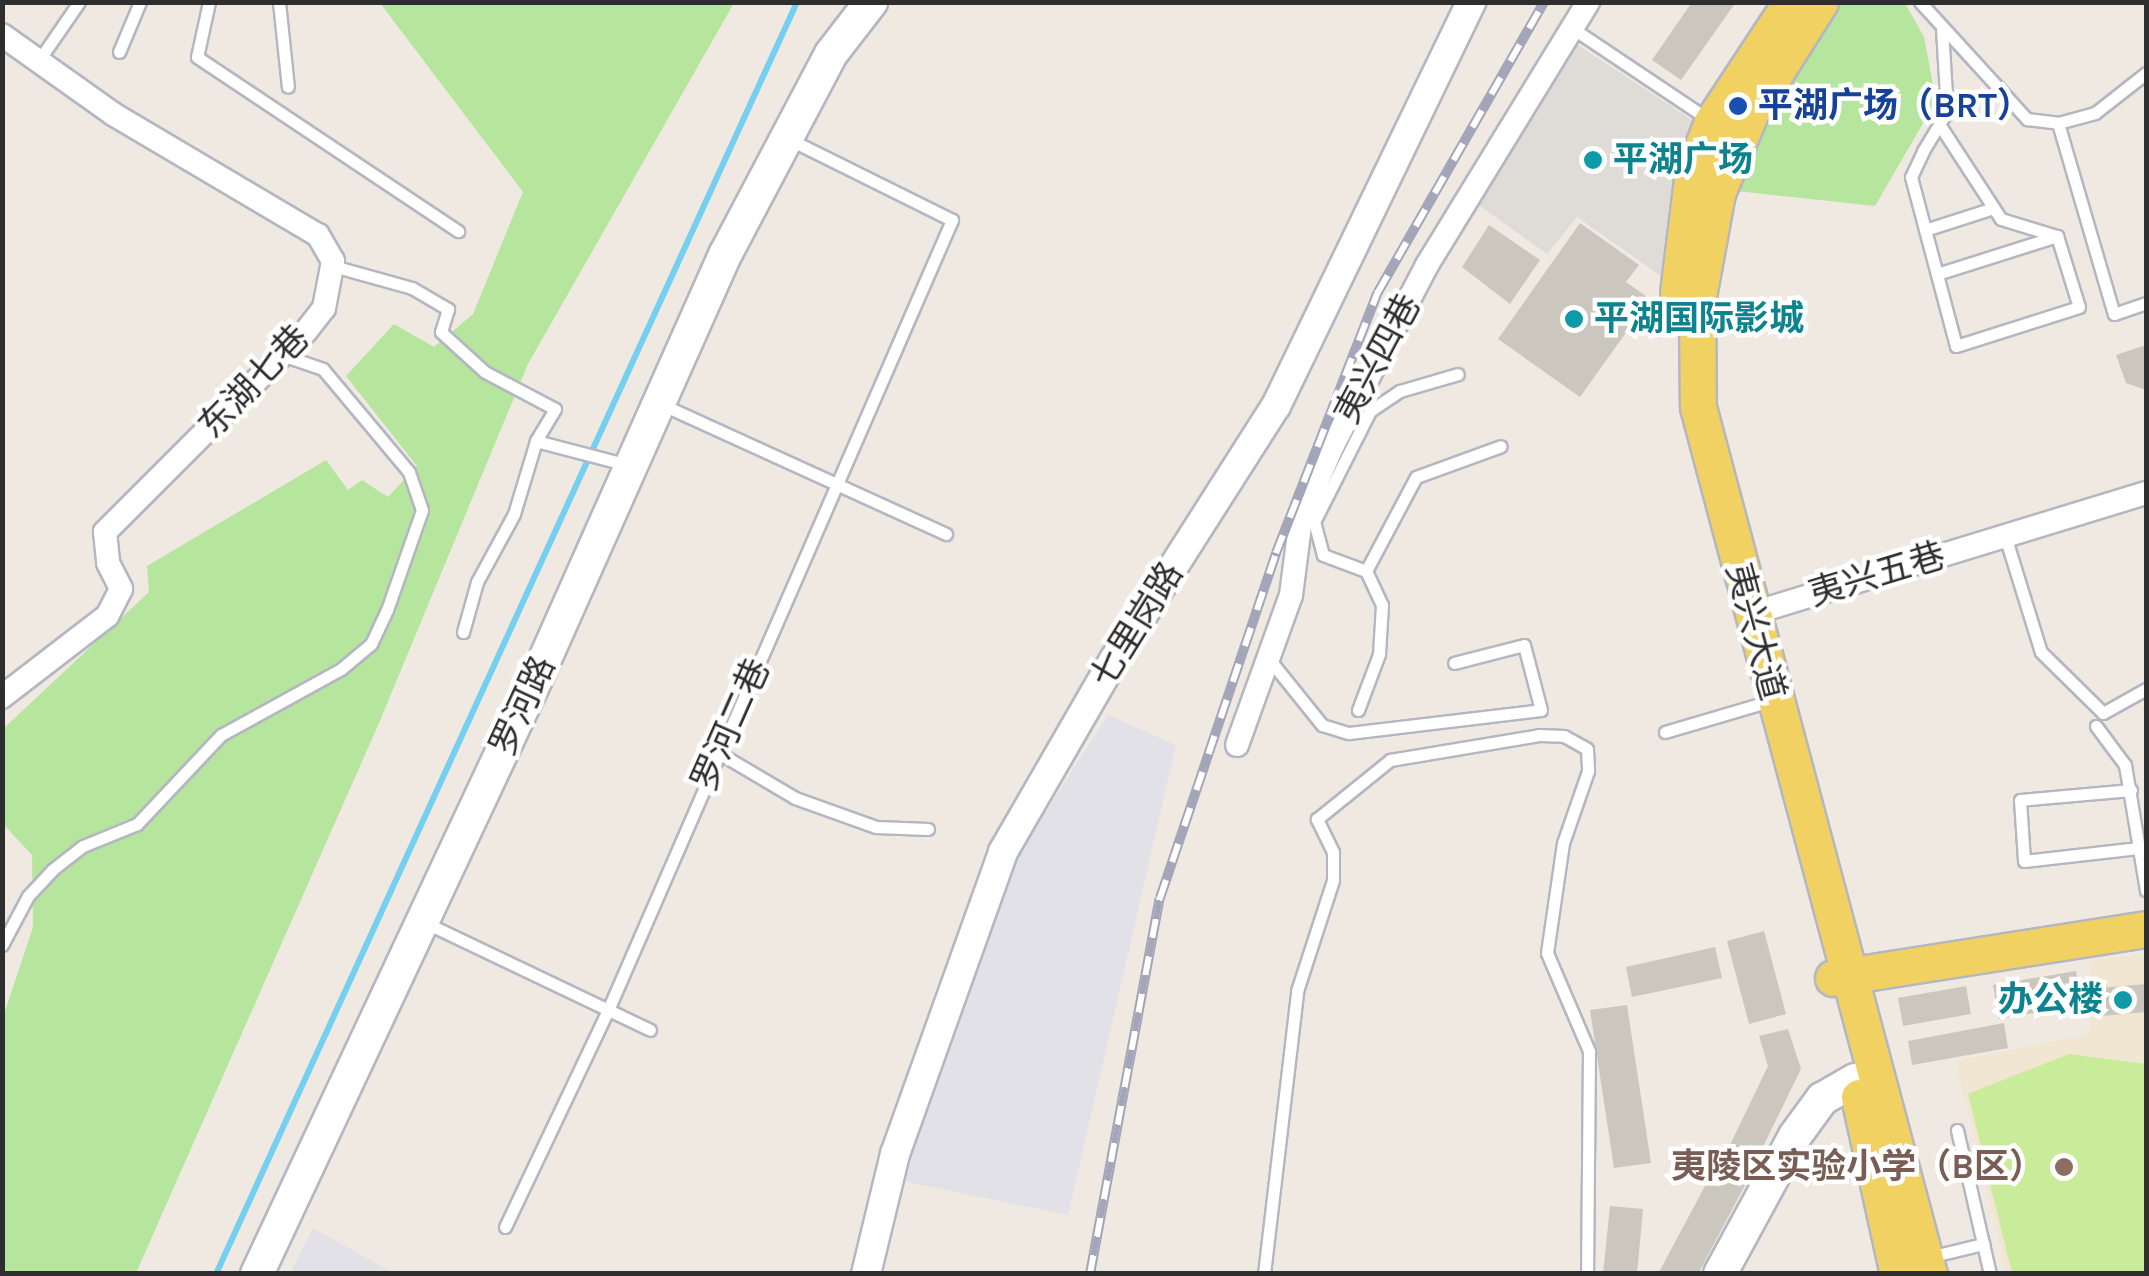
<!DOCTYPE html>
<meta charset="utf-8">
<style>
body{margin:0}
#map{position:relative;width:2149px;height:1276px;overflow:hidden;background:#efe9e1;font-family:Karla,"Noto Sans SC",sans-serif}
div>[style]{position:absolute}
.industrial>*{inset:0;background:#e3e1e8}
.education>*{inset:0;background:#f0e6d1}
.green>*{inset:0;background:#b6e59e}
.pitch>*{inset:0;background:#c9ec9a}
.plaza>*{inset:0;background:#dfdcd8}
.stream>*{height:6px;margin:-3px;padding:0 3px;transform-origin:3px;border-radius:3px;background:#75cff0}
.building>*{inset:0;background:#cbc7bf}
.roads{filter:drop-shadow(2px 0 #b4b7c1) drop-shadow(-2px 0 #b4b7c1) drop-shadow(0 2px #b4b7c1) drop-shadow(0 -2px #b4b7c1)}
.service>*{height:11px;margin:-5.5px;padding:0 5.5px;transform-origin:5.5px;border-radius:5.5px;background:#fff}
.minor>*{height:22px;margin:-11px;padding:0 11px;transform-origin:11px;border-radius:11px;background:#fff}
.tertiary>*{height:28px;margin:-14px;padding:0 14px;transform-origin:14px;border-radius:14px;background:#fff}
.secondary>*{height:32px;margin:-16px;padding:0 16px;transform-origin:16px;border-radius:16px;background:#fff}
.primary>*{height:35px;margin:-17.5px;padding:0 17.5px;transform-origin:17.5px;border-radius:17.5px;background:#f2d163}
.rail>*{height:10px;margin-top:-5px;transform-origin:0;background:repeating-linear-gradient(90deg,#fff 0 19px,#a3a6b8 0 38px);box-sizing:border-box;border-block:2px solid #a3a6b8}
.dots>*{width:28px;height:28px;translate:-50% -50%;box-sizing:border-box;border:5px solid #fff;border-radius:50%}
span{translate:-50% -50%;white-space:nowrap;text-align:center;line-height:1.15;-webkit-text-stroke:9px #fff;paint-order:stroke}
.transit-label{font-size:35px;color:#164399;font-weight:700}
.left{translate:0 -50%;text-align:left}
.culture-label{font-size:35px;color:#0d838f;font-weight:700}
.right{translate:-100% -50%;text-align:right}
.street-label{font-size:35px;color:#2e2e2e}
.education-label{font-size:35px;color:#785e54;font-weight:700}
.frame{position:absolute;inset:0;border:5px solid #2e2e2e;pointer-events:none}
</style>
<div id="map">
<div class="industrial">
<i style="clip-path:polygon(1108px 715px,1176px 745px,1068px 1215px,898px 1180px,1006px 873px)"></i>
<i style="clip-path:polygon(313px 1228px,393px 1273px,290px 1273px)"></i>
</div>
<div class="education">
<i style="clip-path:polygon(2146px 954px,2146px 1273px,2007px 1273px,1956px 1061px,2090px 1034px,2091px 960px)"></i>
</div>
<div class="green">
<i style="clip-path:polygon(380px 3px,734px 3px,528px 364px,379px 723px,136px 1273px,3px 1273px,3px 1017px,33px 927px,32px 855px,3px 824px,2px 730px,149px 592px,147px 566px,326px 460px,348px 490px,362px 480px,388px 497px,417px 466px,346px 376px,394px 324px,434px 347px,473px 314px,523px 192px)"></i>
<i style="clip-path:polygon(1830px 3px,1905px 3px,1924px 37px,1936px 101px,1875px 206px,1728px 190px,1766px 106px)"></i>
</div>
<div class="pitch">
<i style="clip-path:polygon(2069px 1054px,2145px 1064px,2146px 1273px,2012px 1273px,1968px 1094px)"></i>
</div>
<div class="plaza">
<i style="clip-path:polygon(1576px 44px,1694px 121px,1670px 198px,1661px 276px,1577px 217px,1547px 254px,1477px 204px)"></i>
</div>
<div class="stream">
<i style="left:216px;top:1274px;width:1398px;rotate:-65.45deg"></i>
</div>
<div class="building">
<i style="clip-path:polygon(1692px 2px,1736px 2px,1681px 80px,1652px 60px)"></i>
<i style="clip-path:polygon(1580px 223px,1639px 265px,1626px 282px,1650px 299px,1580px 397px,1498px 339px)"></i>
<i style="clip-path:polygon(1489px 225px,1540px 260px,1510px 304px,1462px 267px)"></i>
<i style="clip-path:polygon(2146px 345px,2146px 390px,2126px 383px,2116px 355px)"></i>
<i style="clip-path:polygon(1764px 931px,1786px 1014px,1749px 1024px,1727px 941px)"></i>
<i style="clip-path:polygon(1715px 947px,1722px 978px,1632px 997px,1626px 967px)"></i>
<i style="clip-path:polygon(2076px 971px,2082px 1005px,1999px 1019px,1993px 985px)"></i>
<i style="clip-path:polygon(2146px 984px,2146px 1012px,2102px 1016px,2099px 988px)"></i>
<i style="clip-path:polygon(1966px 986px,1971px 1014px,1903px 1026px,1898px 998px)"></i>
<i style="clip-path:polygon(1627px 1005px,1651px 1163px,1614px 1168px,1590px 1010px)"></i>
<i style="clip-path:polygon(2004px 1023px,2008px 1048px,1912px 1065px,1908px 1041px)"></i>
<i style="clip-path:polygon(1788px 1029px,1801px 1069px,1755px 1163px,1728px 1149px,1768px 1066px,1759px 1036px)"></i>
<i style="clip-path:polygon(1714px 1169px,1745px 1185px,1698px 1274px,1658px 1274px)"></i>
<i style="clip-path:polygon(1610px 1206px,1643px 1209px,1637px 1274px,1603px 1274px)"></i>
</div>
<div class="roads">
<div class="service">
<i style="left:209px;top:2px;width:56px;rotate:102.3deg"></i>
<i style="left:197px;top:57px;width:314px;rotate:33.7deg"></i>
<i style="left:279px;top:2px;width:85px;rotate:84deg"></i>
<i style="left:1920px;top:2px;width:159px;rotate:47.6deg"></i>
<i style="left:2027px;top:119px;width:31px;rotate:7deg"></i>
<i style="left:2058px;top:123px;width:38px;rotate:-15deg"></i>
<i style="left:2095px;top:113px;width:65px;rotate:-38.1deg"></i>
<i style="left:1572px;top:28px;width:164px;rotate:33.8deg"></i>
<i style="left:119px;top:52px;width:54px;rotate:-67.2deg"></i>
<i style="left:37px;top:63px;width:74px;rotate:-55.5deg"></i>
<i style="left:2058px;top:123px;width:199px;rotate:73.7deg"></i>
<i style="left:2114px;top:314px;width:34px;rotate:-19deg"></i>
<i style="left:1939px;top:124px;width:113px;rotate:56.9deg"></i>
<i style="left:2001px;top:219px;width:59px;rotate:16.9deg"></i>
<i style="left:2057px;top:236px;width:74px;rotate:72.8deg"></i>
<i style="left:2079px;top:307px;width:129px;rotate:162.4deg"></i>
<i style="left:1956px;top:346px;width:175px;rotate:-104.9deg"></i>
<i style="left:1911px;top:177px;width:29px;rotate:-65deg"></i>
<i style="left:1923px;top:151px;width:47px;rotate:-59deg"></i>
<i style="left:1947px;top:111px;width:81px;rotate:-93.5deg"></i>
<i style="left:1925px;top:230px;width:71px;rotate:-17.9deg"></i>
<i style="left:333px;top:266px;width:82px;rotate:15.6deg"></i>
<i style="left:412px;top:288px;width:42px;rotate:30.3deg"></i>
<i style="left:448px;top:309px;width:24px;rotate:107deg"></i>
<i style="left:441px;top:332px;width:59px;rotate:42.3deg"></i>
<i style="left:485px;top:372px;width:79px;rotate:27.9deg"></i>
<i style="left:555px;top:409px;width:37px;rotate:121deg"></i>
<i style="left:536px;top:441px;width:76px;rotate:106.8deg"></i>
<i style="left:514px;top:514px;width:77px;rotate:118.6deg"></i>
<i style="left:477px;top:582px;width:52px;rotate:105.6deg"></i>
<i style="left:1937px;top:274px;width:126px;rotate:-17.6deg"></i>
<i style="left:663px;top:405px;width:311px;rotate:24.5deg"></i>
<i style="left:536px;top:441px;width:95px;rotate:14.6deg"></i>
<i style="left:2005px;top:536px;width:121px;rotate:72.8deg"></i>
<i style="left:2041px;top:652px;width:87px;rotate:44.5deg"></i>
<i style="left:2103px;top:713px;width:49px;rotate:-29.2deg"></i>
<i style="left:1366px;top:571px;width:106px;rotate:-62deg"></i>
<i style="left:1416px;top:477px;width:90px;rotate:-20deg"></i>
<i style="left:1269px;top:659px;width:85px;rotate:51.2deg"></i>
<i style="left:1322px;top:725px;width:28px;rotate:17deg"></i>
<i style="left:1349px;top:733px;width:193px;rotate:-6.8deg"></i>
<i style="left:1541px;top:710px;width:67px;rotate:-104.7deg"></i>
<i style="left:1524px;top:645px;width:72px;rotate:165.6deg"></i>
<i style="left:1358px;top:710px;width:60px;rotate:-69.4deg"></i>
<i style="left:1379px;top:654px;width:49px;rotate:-86.5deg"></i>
<i style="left:1382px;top:605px;width:38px;rotate:-115deg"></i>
<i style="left:1366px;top:571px;width:46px;rotate:-159.6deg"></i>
<i style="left:1323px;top:555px;width:34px;rotate:-105deg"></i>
<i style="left:1314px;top:522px;width:124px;rotate:-63.2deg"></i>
<i style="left:1370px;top:411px;width:36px;rotate:-34deg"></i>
<i style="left:1400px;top:391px;width:60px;rotate:-16.3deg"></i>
<i style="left:2096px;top:726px;width:49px;rotate:53.4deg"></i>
<i style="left:2125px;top:765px;width:127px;rotate:80.5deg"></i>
<i style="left:1665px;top:732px;width:96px;rotate:-16.4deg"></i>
<i style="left:719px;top:753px;width:88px;rotate:30.6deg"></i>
<i style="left:795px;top:798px;width:86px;rotate:19.7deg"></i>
<i style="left:876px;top:827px;width:52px;rotate:2.2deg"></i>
<i style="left:2131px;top:790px;width:111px;rotate:174.9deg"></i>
<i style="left:2020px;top:800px;width:61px;rotate:86.2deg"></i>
<i style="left:2024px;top:861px;width:115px;rotate:-6.5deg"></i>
<i style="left:426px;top:923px;width:248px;rotate:25.5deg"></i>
<i style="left:2px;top:945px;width:55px;rotate:-62deg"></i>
<i style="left:28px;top:896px;width:35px;rotate:-47deg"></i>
<i style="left:52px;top:870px;width:39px;rotate:-38deg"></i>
<i style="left:83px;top:846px;width:58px;rotate:-22.2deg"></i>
<i style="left:137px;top:824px;width:122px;rotate:-46.7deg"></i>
<i style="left:221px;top:735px;width:137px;rotate:-28.8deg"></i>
<i style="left:341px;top:669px;width:39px;rotate:-40deg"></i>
<i style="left:371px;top:644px;width:38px;rotate:-65deg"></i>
<i style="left:387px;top:610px;width:106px;rotate:-70.7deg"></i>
<i style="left:422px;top:510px;width:40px;rotate:-108.9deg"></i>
<i style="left:409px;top:472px;width:134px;rotate:-129.9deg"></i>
<i style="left:323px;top:369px;width:43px;rotate:-161.1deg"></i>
<i style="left:1957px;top:1130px;width:148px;rotate:77.1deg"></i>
<i style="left:505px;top:1227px;width:240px;rotate:-64.6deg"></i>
<i style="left:608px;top:1010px;width:862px;rotate:-66.47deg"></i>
<i style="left:952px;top:220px;width:180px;rotate:-153.6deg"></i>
<i style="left:1929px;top:1257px;width:56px;rotate:-13.5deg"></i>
<i style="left:1264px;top:1274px;width:285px;rotate:-83.3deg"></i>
<i style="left:1297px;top:991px;width:117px;rotate:-72deg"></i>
<i style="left:1333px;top:880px;width:28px;rotate:-90deg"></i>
<i style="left:1333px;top:852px;width:37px;rotate:-116deg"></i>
<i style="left:1317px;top:819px;width:94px;rotate:-38.9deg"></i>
<i style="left:1390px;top:760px;width:151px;rotate:-9.5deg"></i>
<i style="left:1539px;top:735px;width:25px;rotate:2deg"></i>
<i style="left:1564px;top:736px;width:26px;rotate:29deg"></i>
<i style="left:1587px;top:749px;width:22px;rotate:87deg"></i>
<i style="left:1588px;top:771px;width:76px;rotate:109.1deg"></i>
<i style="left:1563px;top:843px;width:111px;rotate:98.3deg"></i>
<i style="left:1547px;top:953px;width:107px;rotate:66.8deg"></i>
<i style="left:1589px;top:1051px;width:223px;rotate:90.5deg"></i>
</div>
<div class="minor">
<i style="left:2px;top:35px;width:136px;rotate:35.4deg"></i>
<i style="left:113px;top:114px;width:238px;rotate:30.6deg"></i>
<i style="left:318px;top:235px;width:30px;rotate:60deg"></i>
<i style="left:333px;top:261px;width:48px;rotate:100.8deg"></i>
<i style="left:324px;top:308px;width:31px;rotate:128deg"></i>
<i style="left:305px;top:332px;width:283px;rotate:135deg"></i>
<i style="left:105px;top:532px;width:31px;rotate:84deg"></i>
<i style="left:108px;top:563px;width:29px;rotate:63deg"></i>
<i style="left:121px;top:589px;width:30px;rotate:117deg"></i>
<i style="left:107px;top:616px;width:133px;rotate:142.4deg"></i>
<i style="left:1750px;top:614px;width:414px;rotate:-17deg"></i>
<i style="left:1237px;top:745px;width:159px;rotate:-70.2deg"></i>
<i style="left:1291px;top:595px;width:78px;rotate:-82.6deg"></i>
<i style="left:1301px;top:518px;width:80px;rotate:-66.3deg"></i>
<i style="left:1333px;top:445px;width:203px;rotate:-62.4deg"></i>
<i style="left:1427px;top:265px;width:308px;rotate:-58.5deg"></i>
</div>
<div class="tertiary">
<i style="left:866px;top:1274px;width:123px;rotate:-76.4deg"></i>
<i style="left:895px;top:1154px;width:321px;rotate:-70.3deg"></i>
<i style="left:1003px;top:852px;width:222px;rotate:-60deg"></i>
<i style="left:1114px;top:660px;width:301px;rotate:-57.5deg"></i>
<i style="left:1276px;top:406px;width:449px;rotate:-64.2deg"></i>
</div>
<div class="secondary">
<i style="left:257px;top:1274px;width:659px;rotate:-64.87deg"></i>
<i style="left:537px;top:677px;width:462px;rotate:-66deg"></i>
<i style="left:725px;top:255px;width:227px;rotate:-62.2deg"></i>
<i style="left:831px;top:54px;width:66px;rotate:-52.4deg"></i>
<i style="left:1720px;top:1274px;width:157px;rotate:-61.5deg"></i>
<i style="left:1795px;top:1136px;width:46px;rotate:-53.9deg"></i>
<i style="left:1822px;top:1099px;width:38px;rotate:-30deg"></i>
</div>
<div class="primary">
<i style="left:1820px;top:2px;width:129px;rotate:122.3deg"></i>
<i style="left:1751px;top:111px;width:89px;rotate:112.5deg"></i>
<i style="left:1717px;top:193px;width:111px;rotate:100.4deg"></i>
<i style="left:1697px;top:302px;width:105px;rotate:89.5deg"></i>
<i style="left:1698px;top:407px;width:897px;rotate:75.08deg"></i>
<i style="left:1678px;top:293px;width:123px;rotate:-83deg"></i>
<i style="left:1693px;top:171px;width:53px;rotate:-68.8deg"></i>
<i style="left:1712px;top:122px;width:144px;rotate:-56.6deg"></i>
<i style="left:1833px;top:978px;width:317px;rotate:-8.9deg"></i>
<i style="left:1859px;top:1097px;width:181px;rotate:77.6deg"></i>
</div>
</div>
<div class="rail">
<i style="left:1090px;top:1274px;width:382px;rotate:-79.5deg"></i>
<i style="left:1160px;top:898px;width:364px;rotate:-71.4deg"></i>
<i style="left:1276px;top:553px;width:280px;rotate:-68.7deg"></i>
<i style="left:1378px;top:292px;width:334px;rotate:-60.2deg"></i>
</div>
<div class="dots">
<i style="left:1738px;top:106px;background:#1a4fb4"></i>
<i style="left:1593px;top:160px;background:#0f9aa8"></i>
<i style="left:1574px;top:319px;background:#0f9aa8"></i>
<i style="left:2123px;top:1000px;background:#0f9aa8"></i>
<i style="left:2064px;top:1167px;background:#8d6e63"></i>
</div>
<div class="transit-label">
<span class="left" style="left:1758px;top:106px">平湖广场（BRT）</span>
</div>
<div class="culture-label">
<span class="left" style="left:1613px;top:160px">平湖广场</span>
<span class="left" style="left:1594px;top:319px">平湖国际影城</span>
<span class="right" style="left:2103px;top:1000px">办公楼</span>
</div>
<div class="street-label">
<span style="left:1378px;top:359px;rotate:-62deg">夷兴四巷</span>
<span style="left:254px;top:382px;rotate:-46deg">东湖七巷</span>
<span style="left:1877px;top:575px;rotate:-17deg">夷兴五巷</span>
<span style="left:1137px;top:625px;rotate:-58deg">七里岗路</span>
<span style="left:1755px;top:632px;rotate:75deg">夷兴大道</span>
<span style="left:523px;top:706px;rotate:-65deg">罗河路</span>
<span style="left:731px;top:725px;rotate:-66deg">罗河二巷</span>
</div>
<div class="education-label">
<span class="right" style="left:2044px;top:1167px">夷陵区实验小学（B区）</span>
</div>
<div class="frame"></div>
</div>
